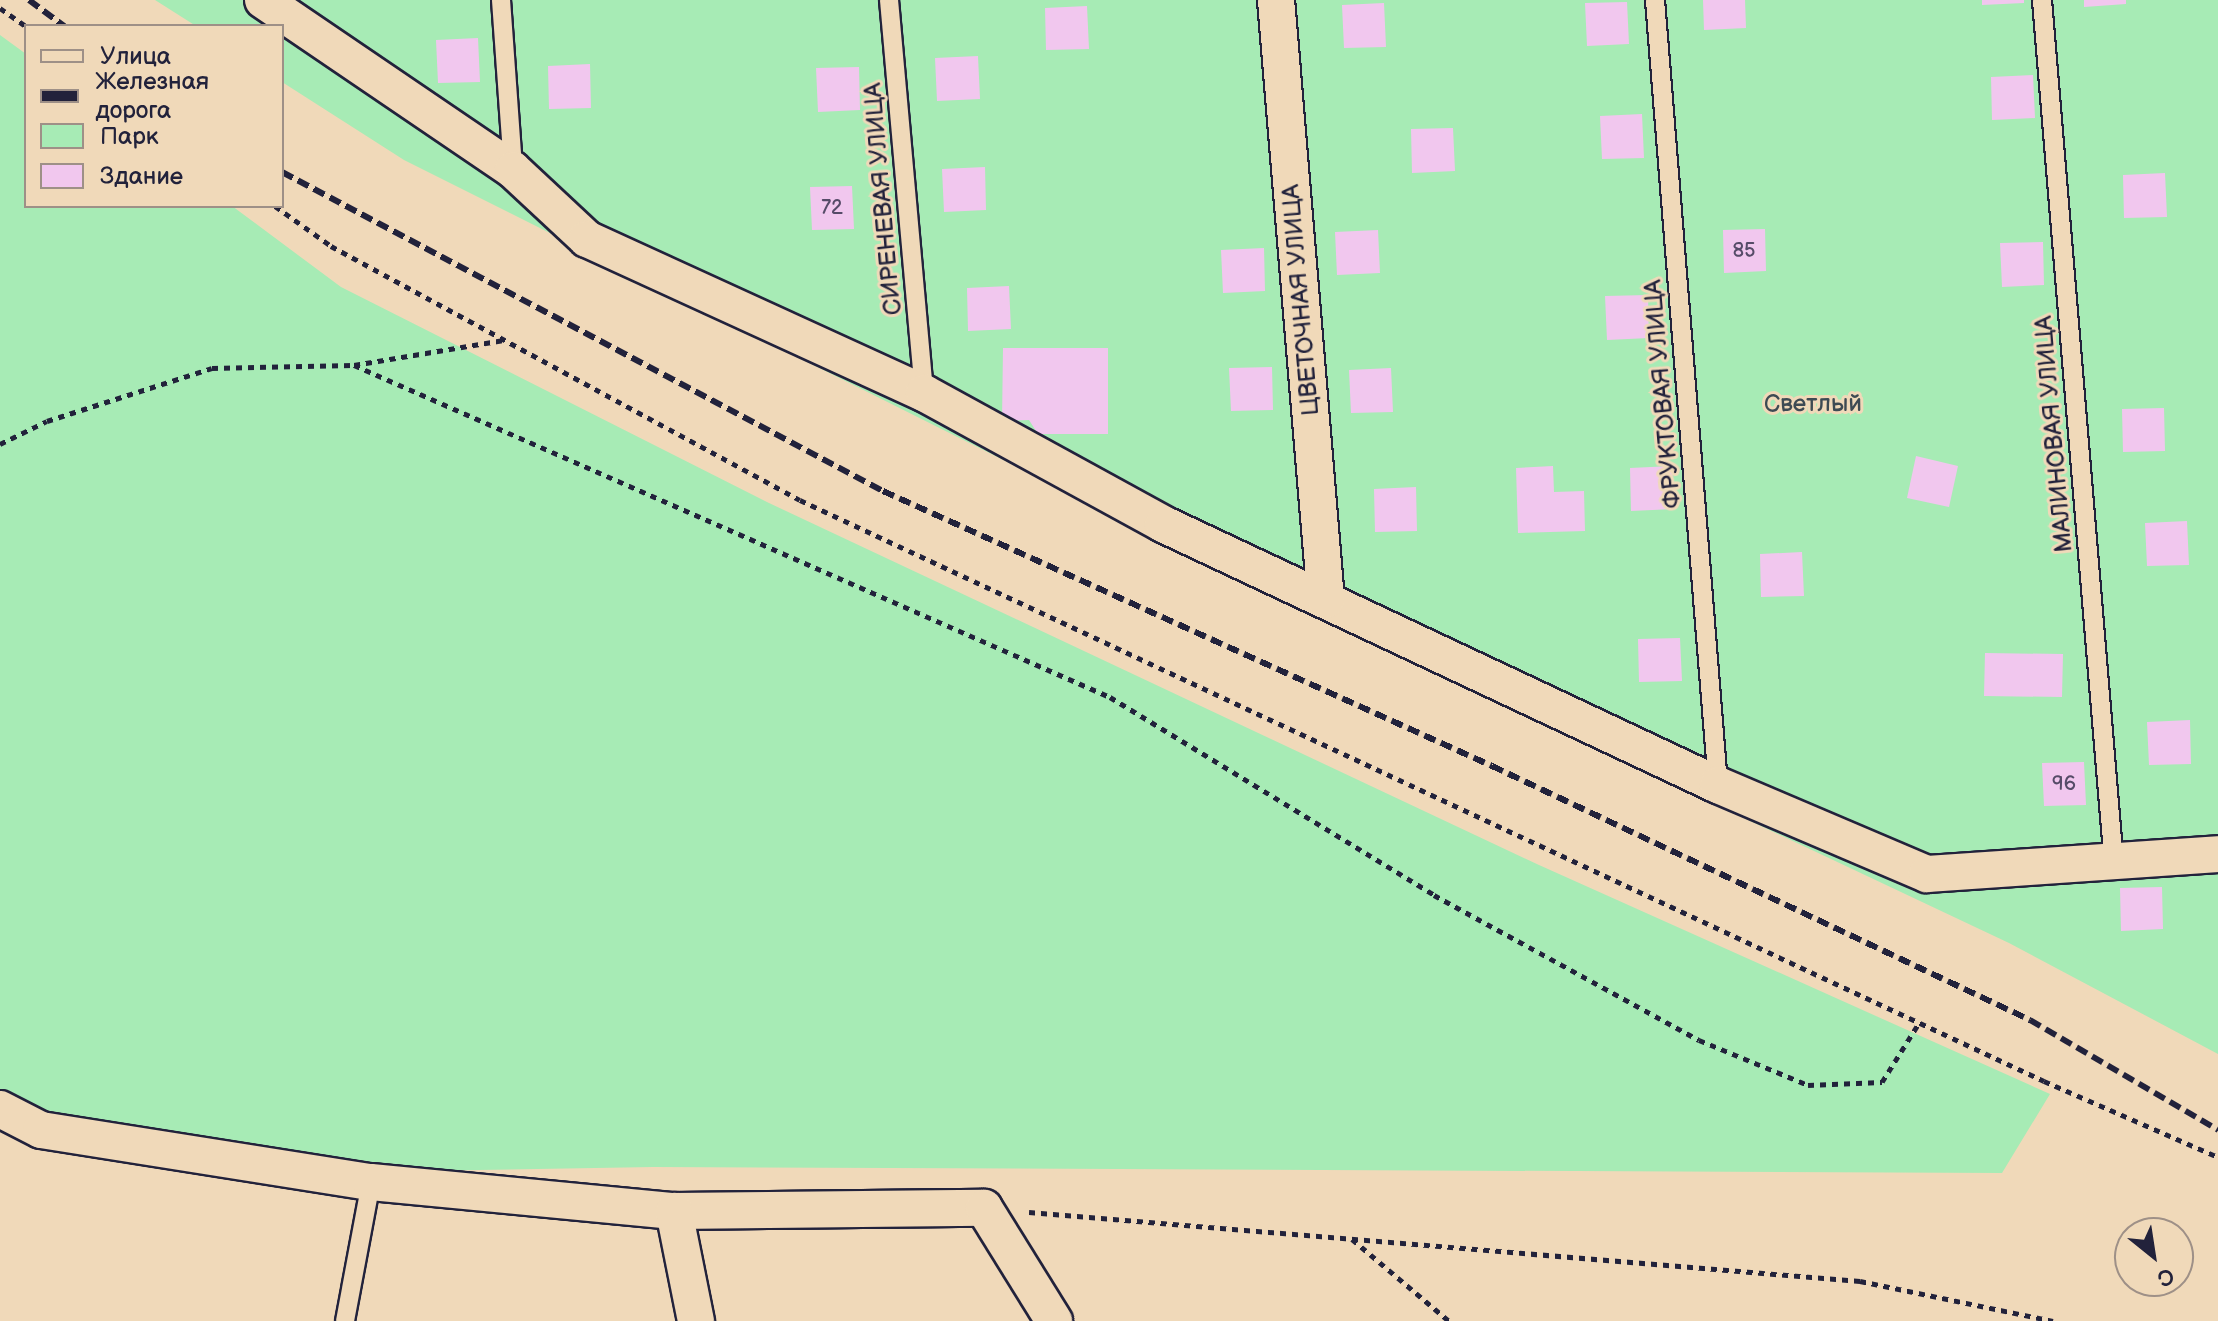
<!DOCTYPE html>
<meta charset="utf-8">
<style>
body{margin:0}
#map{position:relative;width:2218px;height:1321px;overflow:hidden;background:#f0d9b9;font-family:"Balsamiq Sans",sans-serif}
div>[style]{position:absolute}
.green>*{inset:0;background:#a7ebb5}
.building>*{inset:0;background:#f1c7ee}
.path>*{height:5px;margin-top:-2.5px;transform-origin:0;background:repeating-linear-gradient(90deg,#22223b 0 6px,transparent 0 12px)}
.roads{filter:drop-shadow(2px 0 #22223b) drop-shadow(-2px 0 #22223b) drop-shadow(0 2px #22223b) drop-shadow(0 -2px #22223b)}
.lane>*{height:18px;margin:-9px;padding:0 9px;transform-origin:9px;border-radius:9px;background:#f0d9b9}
.street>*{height:36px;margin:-18px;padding:0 18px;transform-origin:18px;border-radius:18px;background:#f0d9b9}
.rail>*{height:6px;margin-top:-3px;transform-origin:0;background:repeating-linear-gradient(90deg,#22223b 0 12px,transparent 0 18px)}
span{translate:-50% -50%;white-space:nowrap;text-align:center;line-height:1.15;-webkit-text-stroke:6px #f0d9b9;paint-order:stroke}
.number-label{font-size:20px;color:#564b68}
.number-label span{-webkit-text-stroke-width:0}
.street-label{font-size:24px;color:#22223b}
.park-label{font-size:24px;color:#3d4a53}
.legend{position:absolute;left:24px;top:24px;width:260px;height:184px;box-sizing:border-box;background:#f0d9b9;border:2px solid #9e9087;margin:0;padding:10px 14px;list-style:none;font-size:24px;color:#22223b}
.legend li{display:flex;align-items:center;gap:16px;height:40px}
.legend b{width:40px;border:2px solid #9e9087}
.north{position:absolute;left:2114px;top:1217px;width:80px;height:80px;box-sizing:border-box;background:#f0d9b9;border:2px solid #9e9087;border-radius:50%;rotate:150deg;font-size:22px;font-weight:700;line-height:32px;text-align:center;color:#22223b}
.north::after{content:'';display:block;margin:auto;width:28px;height:36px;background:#22223b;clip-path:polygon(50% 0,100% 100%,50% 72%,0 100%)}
</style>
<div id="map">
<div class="green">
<i style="clip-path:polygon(155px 0,2218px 0,2218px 1054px,2009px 943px,1303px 610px,404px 160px,282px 82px,282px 26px,196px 26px)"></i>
<i style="clip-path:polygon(0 35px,26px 54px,26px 206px,232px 206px,341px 287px,769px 503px,1539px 865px,2050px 1094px,2002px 1173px,653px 1167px,413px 1171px,58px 1130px,0 1100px)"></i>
</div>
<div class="building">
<i style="clip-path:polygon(1703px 0,1745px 0,1746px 28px,1704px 30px)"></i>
<i style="clip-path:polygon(1982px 0,2024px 0,2024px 3px,1982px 5px)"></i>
<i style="clip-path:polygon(2084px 0,2126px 0,2126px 4px,2084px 7px)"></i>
<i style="clip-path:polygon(1627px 2px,1629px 44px,1587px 46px,1585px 3px)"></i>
<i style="clip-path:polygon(1384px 3px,1386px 47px,1344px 48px,1342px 5px)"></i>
<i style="clip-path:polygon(1087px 6px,1089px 49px,1046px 50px,1045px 8px)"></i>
<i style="clip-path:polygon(478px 38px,480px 82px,438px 83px,436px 40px)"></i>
<i style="clip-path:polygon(978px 56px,980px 99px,937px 101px,935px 58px)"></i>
<i style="clip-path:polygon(590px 64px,591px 108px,549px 109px,548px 66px)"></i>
<i style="clip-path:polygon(859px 67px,860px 110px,818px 112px,816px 68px)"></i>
<i style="clip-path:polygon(2033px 75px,2035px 118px,1992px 120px,1991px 77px)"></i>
<i style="clip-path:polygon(1642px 114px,1644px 158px,1602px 159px,1600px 116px)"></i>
<i style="clip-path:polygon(1453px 128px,1455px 171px,1412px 173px,1411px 129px)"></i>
<i style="clip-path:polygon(985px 167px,986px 210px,944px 212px,942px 169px)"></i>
<i style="clip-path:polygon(2165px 173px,2167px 217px,2124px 218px,2123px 175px)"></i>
<i style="clip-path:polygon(852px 186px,854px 229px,812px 230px,810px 187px)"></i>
<i style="clip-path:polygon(1765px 229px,1766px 271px,1724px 273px,1723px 230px)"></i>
<i style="clip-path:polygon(1378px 230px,1380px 273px,1337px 275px,1335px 232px)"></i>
<i style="clip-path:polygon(2043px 242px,2044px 285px,2002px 287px,2000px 243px)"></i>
<i style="clip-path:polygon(1264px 248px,1265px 291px,1223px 293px,1221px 250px)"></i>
<i style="clip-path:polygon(1009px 286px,1011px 329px,968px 331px,967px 288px)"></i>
<i style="clip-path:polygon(1648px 295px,1649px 338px,1607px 340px,1605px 296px)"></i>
<i style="clip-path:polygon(1003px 348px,1108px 348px,1108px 434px,1038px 434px,1029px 420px,1002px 421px)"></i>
<i style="clip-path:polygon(1272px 367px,1273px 410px,1231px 411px,1229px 368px)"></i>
<i style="clip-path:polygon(1391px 368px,1393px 412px,1351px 413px,1349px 370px)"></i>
<i style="clip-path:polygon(2164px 408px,2165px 451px,2123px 452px,2122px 409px)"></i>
<i style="clip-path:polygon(1916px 456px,1958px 466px,1949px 507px,1907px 498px)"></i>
<i style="clip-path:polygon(1553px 466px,1554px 492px,1584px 491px,1585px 531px,1518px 533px,1516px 468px)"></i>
<i style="clip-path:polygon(1672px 466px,1674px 509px,1631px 511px,1630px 468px)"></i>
<i style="clip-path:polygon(1416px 487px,1417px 531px,1375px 532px,1374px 489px)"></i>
<i style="clip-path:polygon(2187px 521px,2189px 565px,2147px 566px,2145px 523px)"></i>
<i style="clip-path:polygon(1802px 552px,1804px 596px,1761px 597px,1760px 554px)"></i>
<i style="clip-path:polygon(1680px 638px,1682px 681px,1639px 682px,1638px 639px)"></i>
<i style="clip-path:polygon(1985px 653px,2063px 654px,2062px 697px,1984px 696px)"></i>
<i style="clip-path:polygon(2190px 720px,2191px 764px,2149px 765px,2147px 722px)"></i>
<i style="clip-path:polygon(2084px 762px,2086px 805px,2044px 806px,2042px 763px)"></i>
<i style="clip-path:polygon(2162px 887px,2163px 929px,2121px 931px,2120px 888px)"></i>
</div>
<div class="path">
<i style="left:0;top:8px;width:32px;rotate:35deg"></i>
<i style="left:275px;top:206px;width:69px;rotate:35.5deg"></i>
<i style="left:331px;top:246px;width:533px;rotate:28.44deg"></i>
<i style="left:800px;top:500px;width:1373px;rotate:25.03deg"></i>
<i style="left:2044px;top:1081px;width:190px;rotate:23.6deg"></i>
<i style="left:354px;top:365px;width:826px;rotate:23.71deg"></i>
<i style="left:1110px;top:697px;width:380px;rotate:31.4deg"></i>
<i style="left:1434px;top:895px;width:302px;rotate:28.7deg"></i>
<i style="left:1699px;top:1040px;width:118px;rotate:22.4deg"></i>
<i style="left:1808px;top:1085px;width:74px;rotate:-2.3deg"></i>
<i style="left:1882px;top:1082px;width:70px;rotate:-57.9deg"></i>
<i style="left:0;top:444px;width:52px;rotate:-26.1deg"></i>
<i style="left:47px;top:421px;width:173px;rotate:-17.8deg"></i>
<i style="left:212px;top:368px;width:142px;rotate:-1.2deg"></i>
<i style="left:354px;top:365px;width:152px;rotate:-9.5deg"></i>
<i style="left:1029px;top:1212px;width:834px;rotate:4.75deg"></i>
<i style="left:1860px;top:1281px;width:197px;rotate:11.7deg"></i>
<i style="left:1352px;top:1239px;width:127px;rotate:40.2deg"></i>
</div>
<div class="roads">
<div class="lane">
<i style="left:501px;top:0;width:169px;rotate:85.9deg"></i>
<i style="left:889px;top:0;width:395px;rotate:84.9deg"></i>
<i style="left:1655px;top:0;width:788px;rotate:85.41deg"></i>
<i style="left:2042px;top:0;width:867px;rotate:85.24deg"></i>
<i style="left:345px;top:1321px;width:141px;rotate:-79.4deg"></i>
</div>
<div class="street">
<i style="left:263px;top:0;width:302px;rotate:34.2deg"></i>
<i style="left:513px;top:170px;width:101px;rotate:43deg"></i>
<i style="left:587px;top:239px;width:371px;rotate:24.6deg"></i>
<i style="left:924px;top:393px;width:273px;rotate:28.7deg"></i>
<i style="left:1163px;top:524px;width:613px;rotate:25.19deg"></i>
<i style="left:1718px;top:785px;width:227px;rotate:23.1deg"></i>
<i style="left:1927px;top:874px;width:292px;rotate:-3.9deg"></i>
<i style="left:1276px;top:0;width:602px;rotate:85.24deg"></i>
<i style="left:0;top:1109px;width:46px;rotate:27.1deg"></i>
<i style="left:41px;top:1130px;width:334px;rotate:9deg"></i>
<i style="left:371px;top:1182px;width:304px;rotate:5.5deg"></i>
<i style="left:674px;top:1211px;width:310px;rotate:-0.6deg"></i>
<i style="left:984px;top:1208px;width:133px;rotate:58.2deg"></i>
<i style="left:674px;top:1211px;width:112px;rotate:78.7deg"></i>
</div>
</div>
<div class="rail">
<i style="left:29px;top:0;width:44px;rotate:36.6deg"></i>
<i style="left:282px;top:172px;width:680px;rotate:27.96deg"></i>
<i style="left:883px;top:491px;width:668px;rotate:24.3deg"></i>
<i style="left:1492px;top:766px;width:595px;rotate:25.27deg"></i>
<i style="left:2030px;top:1020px;width:218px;rotate:30.3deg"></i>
</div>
<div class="number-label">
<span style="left:832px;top:208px">72</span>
<span style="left:1744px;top:251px">85</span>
<span style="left:2064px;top:784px">96</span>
</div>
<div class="street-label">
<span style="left:883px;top:199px;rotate:-95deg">СИРЕНЕВАЯ УЛИЦА</span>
<span style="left:1301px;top:300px;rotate:-95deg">ЦВЕТОЧНАЯ УЛИЦА</span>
<span style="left:1663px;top:394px;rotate:-95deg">ФРУКТОВАЯ УЛИЦА</span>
<span style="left:2054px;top:434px;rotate:-95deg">МАЛИНОВАЯ УЛИЦА</span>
</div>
<div class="park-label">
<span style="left:1813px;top:404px">Светлый</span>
</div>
<ul class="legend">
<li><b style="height:10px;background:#f0d9b9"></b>Улица</li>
<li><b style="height:10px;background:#22223b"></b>Железная дорога</li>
<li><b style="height:22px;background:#a7ebb5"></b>Парк</li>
<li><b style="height:22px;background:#f1c7ee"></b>Здание</li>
</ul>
<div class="north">С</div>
</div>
